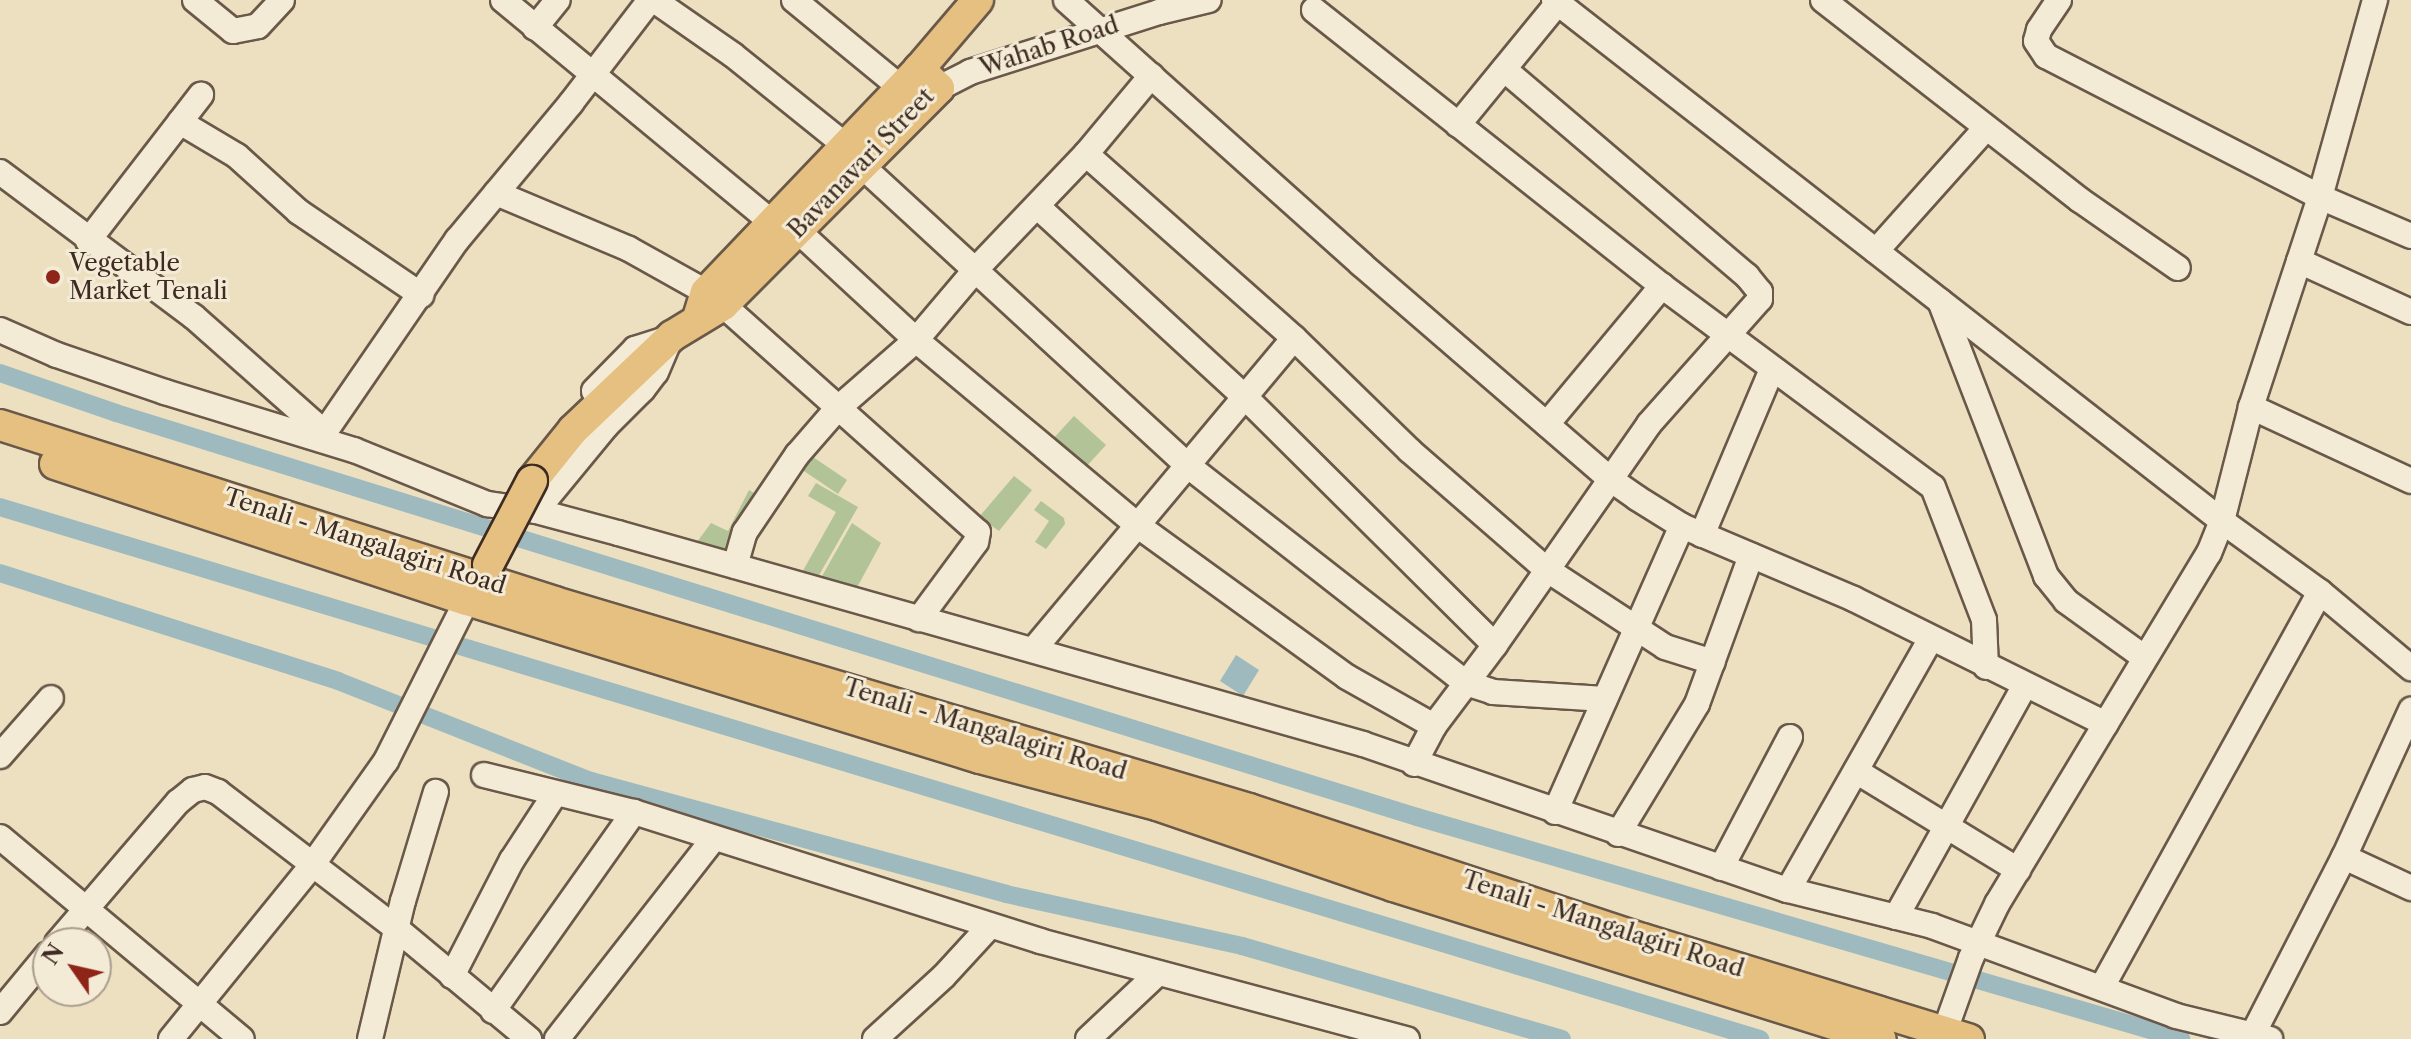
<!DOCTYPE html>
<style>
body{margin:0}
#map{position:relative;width:2411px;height:1039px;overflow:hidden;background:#ece0c0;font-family:"Libre Caslon Text",serif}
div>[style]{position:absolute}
.green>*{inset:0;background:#b2c397}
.water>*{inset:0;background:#9ebabe}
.canal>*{height:18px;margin:-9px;padding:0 9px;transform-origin:9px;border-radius:9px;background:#9ebabe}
.roads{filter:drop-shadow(2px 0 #6a5849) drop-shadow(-2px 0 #6a5849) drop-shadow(0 2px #6a5849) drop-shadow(0 -2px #6a5849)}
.minor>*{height:24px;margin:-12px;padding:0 12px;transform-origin:12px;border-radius:12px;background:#f3ebd6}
.major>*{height:30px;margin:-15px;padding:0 15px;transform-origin:15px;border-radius:15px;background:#e6c080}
.bridges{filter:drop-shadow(2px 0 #3e2b21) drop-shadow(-2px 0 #3e2b21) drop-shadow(0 2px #3e2b21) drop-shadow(0 -2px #3e2b21)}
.major-bridge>*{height:30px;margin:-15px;padding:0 15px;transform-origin:15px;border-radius:15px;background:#e6c080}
.dots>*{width:22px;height:22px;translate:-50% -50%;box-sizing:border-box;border:4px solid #f3ebd6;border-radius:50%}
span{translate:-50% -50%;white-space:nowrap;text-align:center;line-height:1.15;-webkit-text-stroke:6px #f3ebd6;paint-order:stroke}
.street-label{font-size:24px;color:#3e2b21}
.poi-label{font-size:24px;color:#3e2b21}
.left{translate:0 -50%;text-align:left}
.north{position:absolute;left:32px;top:927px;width:80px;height:80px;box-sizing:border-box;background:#f3ebd6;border:2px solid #ab9e8e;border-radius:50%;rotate:304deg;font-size:22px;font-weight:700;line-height:32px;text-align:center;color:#3e2b21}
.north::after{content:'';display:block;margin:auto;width:28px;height:36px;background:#8f2418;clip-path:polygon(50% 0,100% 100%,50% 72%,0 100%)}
</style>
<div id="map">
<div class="green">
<i style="clip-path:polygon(1074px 416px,1106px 445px,1085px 468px,1052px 440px)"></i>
<i style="clip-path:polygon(807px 453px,847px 480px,838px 494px,798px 467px)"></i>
<i style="clip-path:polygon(1014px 476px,1032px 490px,999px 531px,979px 517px)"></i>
<i style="clip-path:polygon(816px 483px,858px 507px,814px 584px,800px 576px,836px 512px,808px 496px)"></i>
<i style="clip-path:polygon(749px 490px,764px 499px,735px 557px,697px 542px,711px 523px,728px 531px)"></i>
<i style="clip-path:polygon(1041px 501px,1064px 518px,1065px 524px,1046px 549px,1035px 542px,1049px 521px,1034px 510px)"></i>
<i style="clip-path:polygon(852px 523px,881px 543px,853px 595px,821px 578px)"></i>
</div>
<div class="water">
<i style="clip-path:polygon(1236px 655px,1259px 670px,1243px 696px,1220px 681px)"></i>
</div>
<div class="canal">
<i style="left:0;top:373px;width:123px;rotate:19deg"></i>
<i style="left:116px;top:413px;width:1362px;rotate:17.25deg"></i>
<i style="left:1417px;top:817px;width:796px;rotate:16.2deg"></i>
<i style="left:0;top:507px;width:1839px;rotate:16.82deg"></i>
<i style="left:0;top:573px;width:355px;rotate:17.7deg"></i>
<i style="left:338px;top:681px;width:272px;rotate:21.6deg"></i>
<i style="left:591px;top:781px;width:430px;rotate:15.2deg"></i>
<i style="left:1006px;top:894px;width:242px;rotate:12.4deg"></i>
<i style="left:1242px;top:946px;width:333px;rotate:16.2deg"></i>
</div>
<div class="roads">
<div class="minor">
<i style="left:195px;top:0;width:49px;rotate:39.2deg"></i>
<i style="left:233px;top:31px;width:25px;rotate:-11deg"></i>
<i style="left:258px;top:26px;width:35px;rotate:-47deg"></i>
<i style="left:503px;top:0;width:350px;rotate:39.6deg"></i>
<i style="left:654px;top:0;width:96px;rotate:34.8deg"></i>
<i style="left:733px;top:55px;width:145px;rotate:38.8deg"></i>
<i style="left:794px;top:0;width:139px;rotate:39.4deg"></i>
<i style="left:1066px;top:0;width:396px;rotate:41.8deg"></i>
<i style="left:1361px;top:264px;width:329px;rotate:40.8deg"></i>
<i style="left:1610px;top:479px;width:33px;rotate:35deg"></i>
<i style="left:1637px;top:498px;width:53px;rotate:31.9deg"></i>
<i style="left:1682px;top:526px;width:187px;rotate:23deg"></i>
<i style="left:1854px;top:599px;width:281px;rotate:26.4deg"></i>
<i style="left:1554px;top:0;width:847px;rotate:37.95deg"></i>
<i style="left:2222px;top:521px;width:121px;rotate:35.9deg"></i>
<i style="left:2320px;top:592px;width:119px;rotate:39.9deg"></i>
<i style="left:1823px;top:0;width:326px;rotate:37.9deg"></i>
<i style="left:2080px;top:200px;width:119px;rotate:34.8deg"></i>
<i style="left:2059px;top:0;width:36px;rotate:124deg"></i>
<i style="left:2039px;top:30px;width:11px;rotate:105deg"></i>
<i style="left:2036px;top:41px;width:18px;rotate:56deg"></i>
<i style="left:2046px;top:56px;width:308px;rotate:27.2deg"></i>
<i style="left:2320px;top:197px;width:99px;rotate:23.2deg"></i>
<i style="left:1314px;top:10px;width:444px;rotate:38.4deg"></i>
<i style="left:1662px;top:286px;width:337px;rotate:36.6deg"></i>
<i style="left:1933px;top:487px;width:142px;rotate:69deg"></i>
<i style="left:1984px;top:620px;width:47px;rotate:87.6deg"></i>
<i style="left:535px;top:28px;width:36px;rotate:-51deg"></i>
<i style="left:939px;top:88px;width:35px;rotate:-27deg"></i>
<i style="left:970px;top:72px;width:198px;rotate:-17.6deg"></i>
<i style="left:1159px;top:12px;width:51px;rotate:-13.5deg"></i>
<i style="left:180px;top:122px;width:66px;rotate:30.8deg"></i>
<i style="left:237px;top:156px;width:84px;rotate:42.1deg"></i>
<i style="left:299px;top:212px;width:148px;rotate:34.2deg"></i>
<i style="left:1458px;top:125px;width:158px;rotate:-50.7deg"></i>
<i style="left:1086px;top:154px;width:278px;rotate:41.5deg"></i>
<i style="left:1294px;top:338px;width:161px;rotate:44.2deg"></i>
<i style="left:1409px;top:450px;width:181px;rotate:41deg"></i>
<i style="left:1546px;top:569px;width:142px;rotate:33.2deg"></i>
<i style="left:1665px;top:647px;width:50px;rotate:17.4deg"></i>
<i style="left:862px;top:166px;width:442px;rotate:42.6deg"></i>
<i style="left:1187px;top:465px;width:354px;rotate:38deg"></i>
<i style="left:1466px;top:683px;width:28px;rotate:18deg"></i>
<i style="left:1493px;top:692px;width:112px;rotate:3.6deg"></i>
<i style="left:0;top:172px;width:242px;rotate:36.8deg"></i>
<i style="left:194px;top:317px;width:175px;rotate:41.5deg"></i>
<i style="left:496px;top:193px;width:144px;rotate:22.8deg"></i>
<i style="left:629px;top:249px;width:88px;rotate:29.2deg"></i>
<i style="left:1037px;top:206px;width:282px;rotate:42.6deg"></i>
<i style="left:1245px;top:397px;width:352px;rotate:44.8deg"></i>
<i style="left:798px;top:231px;width:161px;rotate:42.7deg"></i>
<i style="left:916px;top:340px;width:288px;rotate:39.9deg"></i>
<i style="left:1137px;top:525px;width:259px;rotate:35.9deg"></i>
<i style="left:1347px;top:677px;width:100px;rotate:29.4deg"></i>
<i style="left:88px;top:241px;width:185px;rotate:-52.3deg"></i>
<i style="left:1876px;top:251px;width:165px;rotate:-48.2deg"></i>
<i style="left:2299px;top:261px;width:123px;rotate:24.5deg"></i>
<i style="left:1940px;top:301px;width:295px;rotate:68.9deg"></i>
<i style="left:2046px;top:576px;width:32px;rotate:51deg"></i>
<i style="left:2066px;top:601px;width:97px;rotate:35.8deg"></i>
<i style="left:723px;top:305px;width:341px;rotate:41.7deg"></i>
<i style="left:978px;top:532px;width:10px;rotate:101deg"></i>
<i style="left:976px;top:542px;width:96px;rotate:126.5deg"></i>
<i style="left:0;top:330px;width:62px;rotate:23.7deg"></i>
<i style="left:57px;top:355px;width:114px;rotate:18.9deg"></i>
<i style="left:165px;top:392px;width:198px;rotate:17.1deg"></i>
<i style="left:354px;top:450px;width:144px;rotate:22.1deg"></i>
<i style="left:487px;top:504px;width:49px;rotate:8.1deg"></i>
<i style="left:536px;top:511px;width:85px;rotate:15deg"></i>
<i style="left:618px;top:533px;width:774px;rotate:15.81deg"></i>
<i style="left:1363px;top:744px;width:449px;rotate:19deg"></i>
<i style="left:1788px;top:890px;width:148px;rotate:14deg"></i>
<i style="left:1932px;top:926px;width:260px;rotate:20.2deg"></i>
<i style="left:2176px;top:1016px;width:97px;rotate:13.7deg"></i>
<i style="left:594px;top:391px;width:59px;rotate:-45.7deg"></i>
<i style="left:635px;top:349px;width:33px;rotate:-18deg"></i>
<i style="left:2251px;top:407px;width:176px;rotate:24.8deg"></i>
<i style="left:1547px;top:424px;width:180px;rotate:-50.2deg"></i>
<i style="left:320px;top:439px;width:242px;rotate:-55.5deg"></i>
<i style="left:457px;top:240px;width:178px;rotate:-50.2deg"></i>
<i style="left:571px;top:103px;width:130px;rotate:-52.5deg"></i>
<i style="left:536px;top:511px;width:110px;rotate:-50.5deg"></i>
<i style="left:606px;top:426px;width:52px;rotate:-45deg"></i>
<i style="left:643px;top:389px;width:21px;rotate:-53deg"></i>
<i style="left:656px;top:372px;width:34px;rotate:-67deg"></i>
<i style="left:1702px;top:535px;width:180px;rotate:-67.1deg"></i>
<i style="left:735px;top:566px;width:35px;rotate:-74deg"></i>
<i style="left:745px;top:532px;width:93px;rotate:-56deg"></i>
<i style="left:797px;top:455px;width:61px;rotate:-49deg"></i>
<i style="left:837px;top:409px;width:105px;rotate:-41.1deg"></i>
<i style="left:916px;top:340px;width:94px;rotate:-49.7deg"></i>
<i style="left:977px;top:268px;width:158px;rotate:-46.3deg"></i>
<i style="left:1086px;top:154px;width:102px;rotate:-50.2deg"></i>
<i style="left:1034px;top:649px;width:405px;rotate:-50.1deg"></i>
<i style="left:0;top:756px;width:77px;rotate:-48.7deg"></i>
<i style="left:1414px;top:764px;width:43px;rotate:-62.2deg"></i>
<i style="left:1434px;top:726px;width:101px;rotate:-53deg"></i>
<i style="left:1495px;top:645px;width:269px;rotate:-55.1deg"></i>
<i style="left:1649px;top:424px;width:167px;rotate:-48.4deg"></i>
<i style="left:1760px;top:299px;width:7px;rotate:-90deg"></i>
<i style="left:1760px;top:292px;width:21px;rotate:-129deg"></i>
<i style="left:1747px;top:276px;width:319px;rotate:-139.6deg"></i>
<i style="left:1856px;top:771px;width:190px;rotate:31.4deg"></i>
<i style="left:484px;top:775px;width:154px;rotate:13.9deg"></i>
<i style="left:634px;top:812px;width:426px;rotate:17.6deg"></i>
<i style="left:1040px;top:941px;width:380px;rotate:15deg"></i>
<i style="left:1555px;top:812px;width:313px;rotate:-66.1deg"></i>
<i style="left:1618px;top:834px;width:152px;rotate:-58.7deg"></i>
<i style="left:1697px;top:704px;width:158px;rotate:-70deg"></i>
<i style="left:0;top:837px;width:315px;rotate:39.9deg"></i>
<i style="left:2344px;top:857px;width:74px;rotate:24.8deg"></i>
<i style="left:1721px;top:868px;width:148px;rotate:-62.2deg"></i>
<i style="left:1788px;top:890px;width:288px;rotate:-60.4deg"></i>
<i style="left:1896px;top:917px;width:265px;rotate:-60.9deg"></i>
<i style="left:57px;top:943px;width:186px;rotate:-49.4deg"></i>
<i style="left:178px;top:802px;width:19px;rotate:-39deg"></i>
<i style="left:193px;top:790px;width:12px;rotate:-14deg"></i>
<i style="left:205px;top:787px;width:14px;rotate:21deg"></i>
<i style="left:218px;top:792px;width:225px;rotate:37.4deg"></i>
<i style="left:397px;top:929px;width:172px;rotate:39.8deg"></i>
<i style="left:452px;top:976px;width:131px;rotate:-62.7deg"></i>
<i style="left:512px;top:860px;width:79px;rotate:-56.9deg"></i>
<i style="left:2102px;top:987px;width:451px;rotate:-61.1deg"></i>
<i style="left:493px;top:1011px;width:244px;rotate:-54.7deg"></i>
<i style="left:0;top:1012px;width:75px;rotate:-50.4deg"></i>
<i style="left:2253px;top:1034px;width:199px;rotate:-62.8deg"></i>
<i style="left:2344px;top:857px;width:162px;rotate:-65.5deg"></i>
<i style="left:171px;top:1039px;width:225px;rotate:-50.9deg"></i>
<i style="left:313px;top:864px;width:126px;rotate:-54.7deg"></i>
<i style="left:386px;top:761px;width:180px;rotate:-63.3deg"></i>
<i style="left:370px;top:1039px;width:142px;rotate:-76.6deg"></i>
<i style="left:403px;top:901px;width:114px;rotate:-73.2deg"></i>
<i style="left:557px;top:1039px;width:255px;rotate:-52deg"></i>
<i style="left:875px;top:1039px;width:93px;rotate:-42.4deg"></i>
<i style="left:944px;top:976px;width:68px;rotate:-47.4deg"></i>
<i style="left:1088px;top:1039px;width:96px;rotate:-43.3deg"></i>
<i style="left:1942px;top:1039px;width:86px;rotate:-70.3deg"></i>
<i style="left:1971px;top:958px;width:60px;rotate:-64.3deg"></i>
<i style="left:1997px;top:904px;width:410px;rotate:-58.9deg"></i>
<i style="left:2209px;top:553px;width:35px;rotate:-68deg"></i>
<i style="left:2222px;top:521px;width:118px;rotate:-75.7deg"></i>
<i style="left:2251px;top:407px;width:221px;rotate:-71.8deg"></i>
<i style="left:2320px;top:197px;width:205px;rotate:-74.4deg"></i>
</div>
<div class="major">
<i style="left:698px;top:318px;width:27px;rotate:-73deg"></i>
<i style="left:706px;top:292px;width:308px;rotate:-46.3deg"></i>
<i style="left:919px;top:69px;width:91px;rotate:-49.5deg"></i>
<i style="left:0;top:425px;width:583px;rotate:17.69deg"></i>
<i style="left:555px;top:602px;width:724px;rotate:16.61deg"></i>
<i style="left:1249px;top:809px;width:415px;rotate:18.3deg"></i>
<i style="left:1643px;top:939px;width:341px;rotate:17.1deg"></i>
<i style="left:55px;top:464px;width:434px;rotate:18.3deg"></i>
<i style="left:467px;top:600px;width:537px;rotate:17.12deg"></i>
<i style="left:980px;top:758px;width:183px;rotate:14.9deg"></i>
<i style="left:1157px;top:805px;width:250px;rotate:18.9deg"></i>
<i style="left:1393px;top:886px;width:511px;rotate:17.41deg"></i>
<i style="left:532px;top:481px;width:65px;rotate:-51.2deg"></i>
<i style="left:573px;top:430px;width:137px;rotate:-43.5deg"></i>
<i style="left:672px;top:336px;width:60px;rotate:-31.3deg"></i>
<i style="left:723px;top:305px;width:306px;rotate:-45.1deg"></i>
<i style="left:939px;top:88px;width:28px;rotate:-136deg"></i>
</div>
</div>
<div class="bridges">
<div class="major-bridge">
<i style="left:488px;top:565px;width:95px;rotate:-62.4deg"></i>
</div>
</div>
<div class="dots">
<i style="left:53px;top:277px;background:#8f2418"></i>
</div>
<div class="street-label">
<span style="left:1049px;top:46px;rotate:-18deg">Wahab Road</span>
<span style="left:861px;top:163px;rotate:-46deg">Bavanavari Street</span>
<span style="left:365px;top:541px;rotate:18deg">Tenali - Mangalagiri Road</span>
<span style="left:985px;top:729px;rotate:17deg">Tenali - Mangalagiri Road</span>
<span style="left:1603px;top:924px;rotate:18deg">Tenali - Mangalagiri Road</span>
</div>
<div class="poi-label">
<span class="left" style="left:69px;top:277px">Vegetable<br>Market Tenali</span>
</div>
<div class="north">N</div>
</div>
